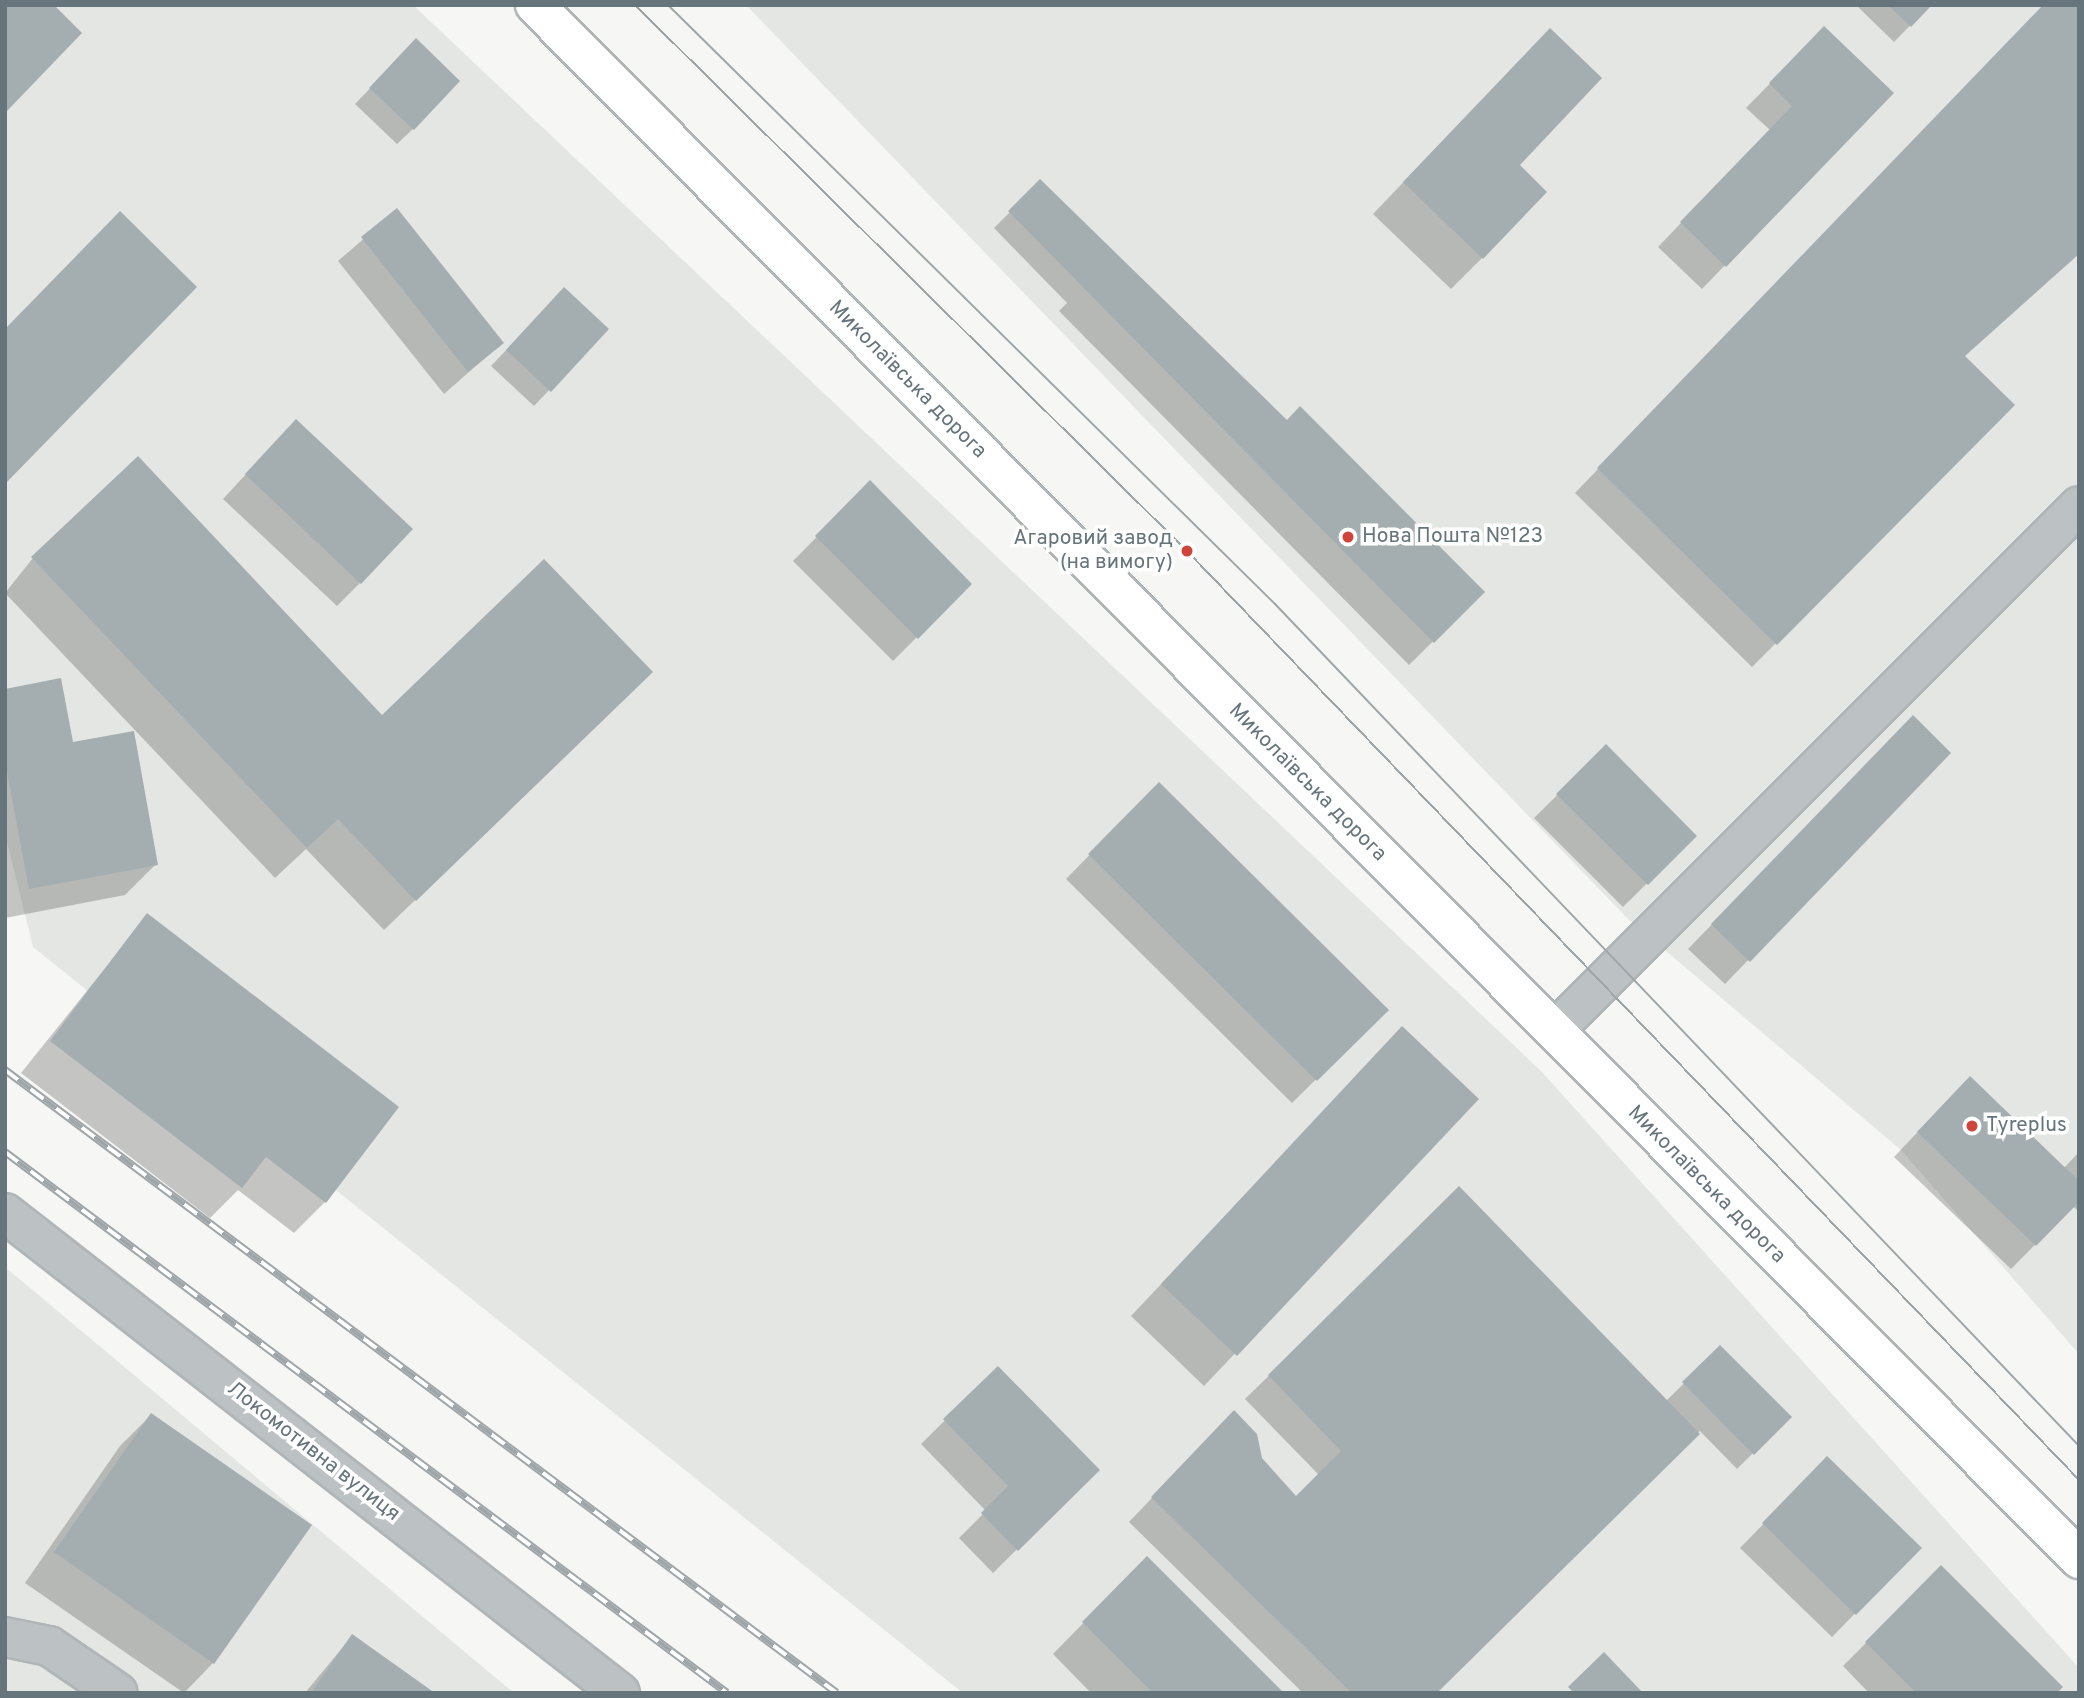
<!DOCTYPE html>
<meta charset="utf-8">
<style>
body{margin:0}
#map{position:relative;width:2084px;height:1698px;overflow:hidden;background:#f6f6f4;font-family:Overpass,sans-serif}
div>[style]{position:absolute}
.built>*{inset:0;background:#e4e6e4}
.shadow>*{inset:0;background:#0003}
.building>*{inset:0;background:#a4adb0}
.roads{filter:drop-shadow(2px 0 #b0b5b7) drop-shadow(-2px 0 #b0b5b7) drop-shadow(0 2px #b0b5b7) drop-shadow(0 -2px #b0b5b7)}
.minor>*{height:38px;margin:-19px;padding:0 19px;transform-origin:19px;border-radius:19px;background:#bcc1c3}
.major>*{height:38px;margin:-19px;padding:0 19px;transform-origin:19px;border-radius:19px;background:#fff}
.tram>*{height:2px;margin:-1px;padding:0 1px;transform-origin:1px;border-radius:1px;background:#9ea6a9}
.rail>*{height:8px;margin-top:-4px;transform-origin:0;background:repeating-linear-gradient(90deg,#fff 0 16px,#9ea6a9 0 32px);box-sizing:border-box;border-block:2px solid #9ea6a9}
.dots>*{width:19px;height:19px;translate:-50% -50%;box-sizing:border-box;border:4px solid #fff;border-radius:50%}
span{translate:-50% -50%;white-space:nowrap;text-align:center;line-height:1.15;-webkit-text-stroke:7px #fff;paint-order:stroke}
.street-label{font-size:21px;color:#65757b}
.poi-label{font-size:21px;color:#65757b}
.left{translate:0 -50%;text-align:left}
.right{translate:-100% -50%;text-align:right}
.frame{position:absolute;inset:0;border:7px solid #65757b;pointer-events:none}
</style>
<div id="map">
<div class="built">
<i style="clip-path:polygon(5px 5px,413px 5px,1541px 1071px,2079px 1668px,2079px 1693px,963px 1693px,33px 947px,5px 834px)"></i>
<i style="clip-path:polygon(746px 5px,2079px 5px,2079px 1354px,1901px 1150px,1627px 918px)"></i>
<i style="clip-path:polygon(5px 1267px,514px 1693px,5px 1693px)"></i>
</div>
<div class="shadow">
<i style="clip-path:polygon(5px 5px,80px 33px,5px 110px)"></i>
<i style="clip-path:polygon(1856px 5px,1930px 5px,1894px 42px)"></i>
<i style="clip-path:polygon(2045px 5px,1963px 357px,2013px 405px,1752px 667px,1575px 493px)"></i>
<i style="clip-path:polygon(1824px 28px,1891px 93px,1702px 289px,1658px 247px,1770px 130px,1746px 108px)"></i>
<i style="clip-path:polygon(401px 56px,413px 129px,397px 144px,355px 104px)"></i>
<i style="clip-path:polygon(1519px 61px,1482px 258px,1451px 289px,1373px 214px)"></i>
<i style="clip-path:polygon(1040px 182px,1286px 422px,1483px 592px,1409px 665px,1059px 311px,1067px 303px,994px 228px)"></i>
<i style="clip-path:polygon(397px 210px,502px 343px,444px 394px,338px 261px)"></i>
<i style="clip-path:polygon(549px 305px,607px 329px,534px 406px,491px 366px)"></i>
<i style="clip-path:polygon(273px 445px,360px 583px,337px 606px,223px 499px)"></i>
<i style="clip-path:polygon(870px 483px,970px 584px,893px 661px,793px 561px)"></i>
<i style="clip-path:polygon(33px 558px,382px 718px,620px 703px,384px 930px,306px 849px,275px 878px,5px 593px)"></i>
<i style="clip-path:polygon(5px 691px,72px 744px,156px 864px,125px 895px,5px 918px)"></i>
<i style="clip-path:polygon(1889px 741px,1949px 753px,1725px 984px,1688px 949px)"></i>
<i style="clip-path:polygon(1606px 747px,1695px 836px,1623px 907px,1534px 818px)"></i>
<i style="clip-path:polygon(1159px 784px,1386px 1010px,1292px 1103px,1066px 879px)"></i>
<i style="clip-path:polygon(147px 916px,325px 1202px,294px 1233px,238px 1190px,210px 1218px,21px 1073px)"></i>
<i style="clip-path:polygon(1372px 1060px,1477px 1099px,1204px 1386px,1131px 1316px)"></i>
<i style="clip-path:polygon(1946px 1102px,2063px 1169px,2079px 1152px,2079px 1212px,2073px 1206px,2011px 1269px,1894px 1157px)"></i>
<i style="clip-path:polygon(1459px 1189px,1666px 1401px,1720px 1348px,1789px 1417px,1737px 1469px,1700px 1431px,1435px 1693px,1303px 1693px,1129px 1522px,1211px 1436px,1260px 1459px,1296px 1498px,1319px 1475px,1245px 1399px)"></i>
<i style="clip-path:polygon(998px 1368px,1097px 1470px,993px 1573px,959px 1538px,986px 1511px,921px 1444px)"></i>
<i style="clip-path:polygon(151px 1415px,309px 1526px,213px 1663px,184px 1693px,25px 1583px,120px 1446px)"></i>
<i style="clip-path:polygon(1827px 1459px,1919px 1548px,1832px 1637px,1740px 1548px)"></i>
<i style="clip-path:polygon(1147px 1558px,1281px 1693px,1091px 1693px,1053px 1654px)"></i>
<i style="clip-path:polygon(1941px 1568px,2054px 1693px,1869px 1693px,1843px 1666px)"></i>
<i style="clip-path:polygon(352px 1636px,432px 1693px,305px 1693px)"></i>
</div>
<div class="building">
<i style="clip-path:polygon(5px 5px,54px 5px,82px 33px,7px 111px)"></i>
<i style="clip-path:polygon(1888px 5px,1932px 5px,1911px 27px)"></i>
<i style="clip-path:polygon(2043px 5px,2079px 5px,2079px 254px,1965px 356px,2015px 405px,1777px 645px,1597px 468px)"></i>
<i style="clip-path:polygon(1824px 26px,1894px 93px,1726px 267px,1680px 222px,1792px 106px,1769px 83px)"></i>
<i style="clip-path:polygon(1550px 28px,1602px 78px,1520px 165px,1547px 192px,1483px 259px,1403px 182px)"></i>
<i style="clip-path:polygon(416px 38px,460px 81px,414px 130px,369px 88px)"></i>
<i style="clip-path:polygon(1040px 179px,1287px 420px,1300px 406px,1485px 592px,1434px 643px,1008px 211px)"></i>
<i style="clip-path:polygon(397px 208px,504px 343px,468px 372px,361px 237px)"></i>
<i style="clip-path:polygon(120px 211px,197px 287px,5px 484px,5px 329px)"></i>
<i style="clip-path:polygon(564px 287px,609px 329px,551px 392px,506px 350px)"></i>
<i style="clip-path:polygon(296px 419px,413px 529px,361px 584px,245px 474px)"></i>
<i style="clip-path:polygon(138px 456px,382px 715px,544px 559px,653px 672px,416px 901px,338px 819px,307px 848px,31px 557px)"></i>
<i style="clip-path:polygon(870px 480px,972px 584px,918px 639px,815px 536px)"></i>
<i style="clip-path:polygon(61px 678px,73px 742px,134px 731px,158px 865px,29px 889px,5px 761px,5px 689px)"></i>
<i style="clip-path:polygon(1913px 715px,1951px 753px,1750px 962px,1711px 924px)"></i>
<i style="clip-path:polygon(1606px 744px,1697px 836px,1648px 885px,1556px 794px)"></i>
<i style="clip-path:polygon(1159px 782px,1389px 1010px,1317px 1081px,1088px 854px)"></i>
<i style="clip-path:polygon(147px 913px,399px 1107px,326px 1203px,266px 1157px,242px 1188px,50px 1041px)"></i>
<i style="clip-path:polygon(1402px 1026px,1479px 1099px,1237px 1356px,1161px 1284px)"></i>
<i style="clip-path:polygon(1970px 1076px,2079px 1181px,2079px 1202px,2036px 1246px,1917px 1132px)"></i>
<i style="clip-path:polygon(1459px 1186px,1700px 1434px,1437px 1693px,1352px 1693px,1151px 1497px,1234px 1410px,1257px 1434px,1262px 1458px,1296px 1496px,1341px 1451px,1268px 1375px)"></i>
<i style="clip-path:polygon(1720px 1345px,1792px 1417px,1754px 1455px,1682px 1382px)"></i>
<i style="clip-path:polygon(998px 1366px,1100px 1470px,1018px 1551px,981px 1513px,1008px 1486px,943px 1419px)"></i>
<i style="clip-path:polygon(151px 1413px,312px 1525px,214px 1664px,54px 1552px)"></i>
<i style="clip-path:polygon(1827px 1456px,1922px 1548px,1856px 1615px,1762px 1523px)"></i>
<i style="clip-path:polygon(1147px 1556px,1284px 1693px,1153px 1693px,1082px 1622px)"></i>
<i style="clip-path:polygon(1941px 1565px,2063px 1687px,2057px 1693px,1916px 1693px,1865px 1642px)"></i>
<i style="clip-path:polygon(352px 1634px,435px 1693px,311px 1693px)"></i>
<i style="clip-path:polygon(1604px 1652px,1643px 1693px,1574px 1693px,1568px 1687px)"></i>
</div>
<div class="roads">
<div class="minor">
<i style="left:1554px;top:1031px;width:742px;rotate:-45deg"></i>
<i style="left:5px;top:1213px;width:780px;rotate:37.97deg"></i>
<i style="left:5px;top:1637px;width:45px;rotate:11.6deg"></i>
<i style="left:49px;top:1646px;width:83px;rotate:34.3deg"></i>
</div>
<div class="major">
<i style="left:535px;top:5px;width:2191px;rotate:45.18deg"></i>
</div>
</div>
<div class="tram">
<i style="left:635px;top:5px;width:776px;rotate:44.69deg"></i>
<i style="left:1187px;top:551px;width:1288px;rotate:46.16deg"></i>
<i style="left:668px;top:5px;width:853px;rotate:44.62deg"></i>
<i style="left:1275px;top:604px;width:1164px;rotate:46.32deg"></i>
</div>
<div class="rail">
<i style="left:5px;top:1070px;width:1039px;rotate:36.83deg"></i>
<i style="left:5px;top:1152px;width:902px;rotate:36.84deg"></i>
</div>
<div class="dots">
<i style="left:1348px;top:537px;background:#cf453c"></i>
<i style="left:1187px;top:551px;background:#cf453c"></i>
<i style="left:1972px;top:1126px;background:#cf453c"></i>
</div>
<div class="street-label">
<span style="left:907px;top:380px;rotate:45deg">Миколаївська дорога</span>
<span style="left:1307px;top:783px;rotate:45deg">Миколаївська дорога</span>
<span style="left:1706px;top:1185px;rotate:45deg">Миколаївська дорога</span>
<span style="left:313px;top:1452px;rotate:38deg">Локомотивна вулиця</span>
</div>
<div class="poi-label">
<span class="left" style="left:1362px;top:537px">Нова Пошта №123</span>
<span class="right" style="left:1173px;top:551px">Агаровий завод<br>(на вимогу)</span>
<span class="left" style="left:1986px;top:1126px">Tyreplus</span>
</div>
<div class="frame"></div>
</div>
